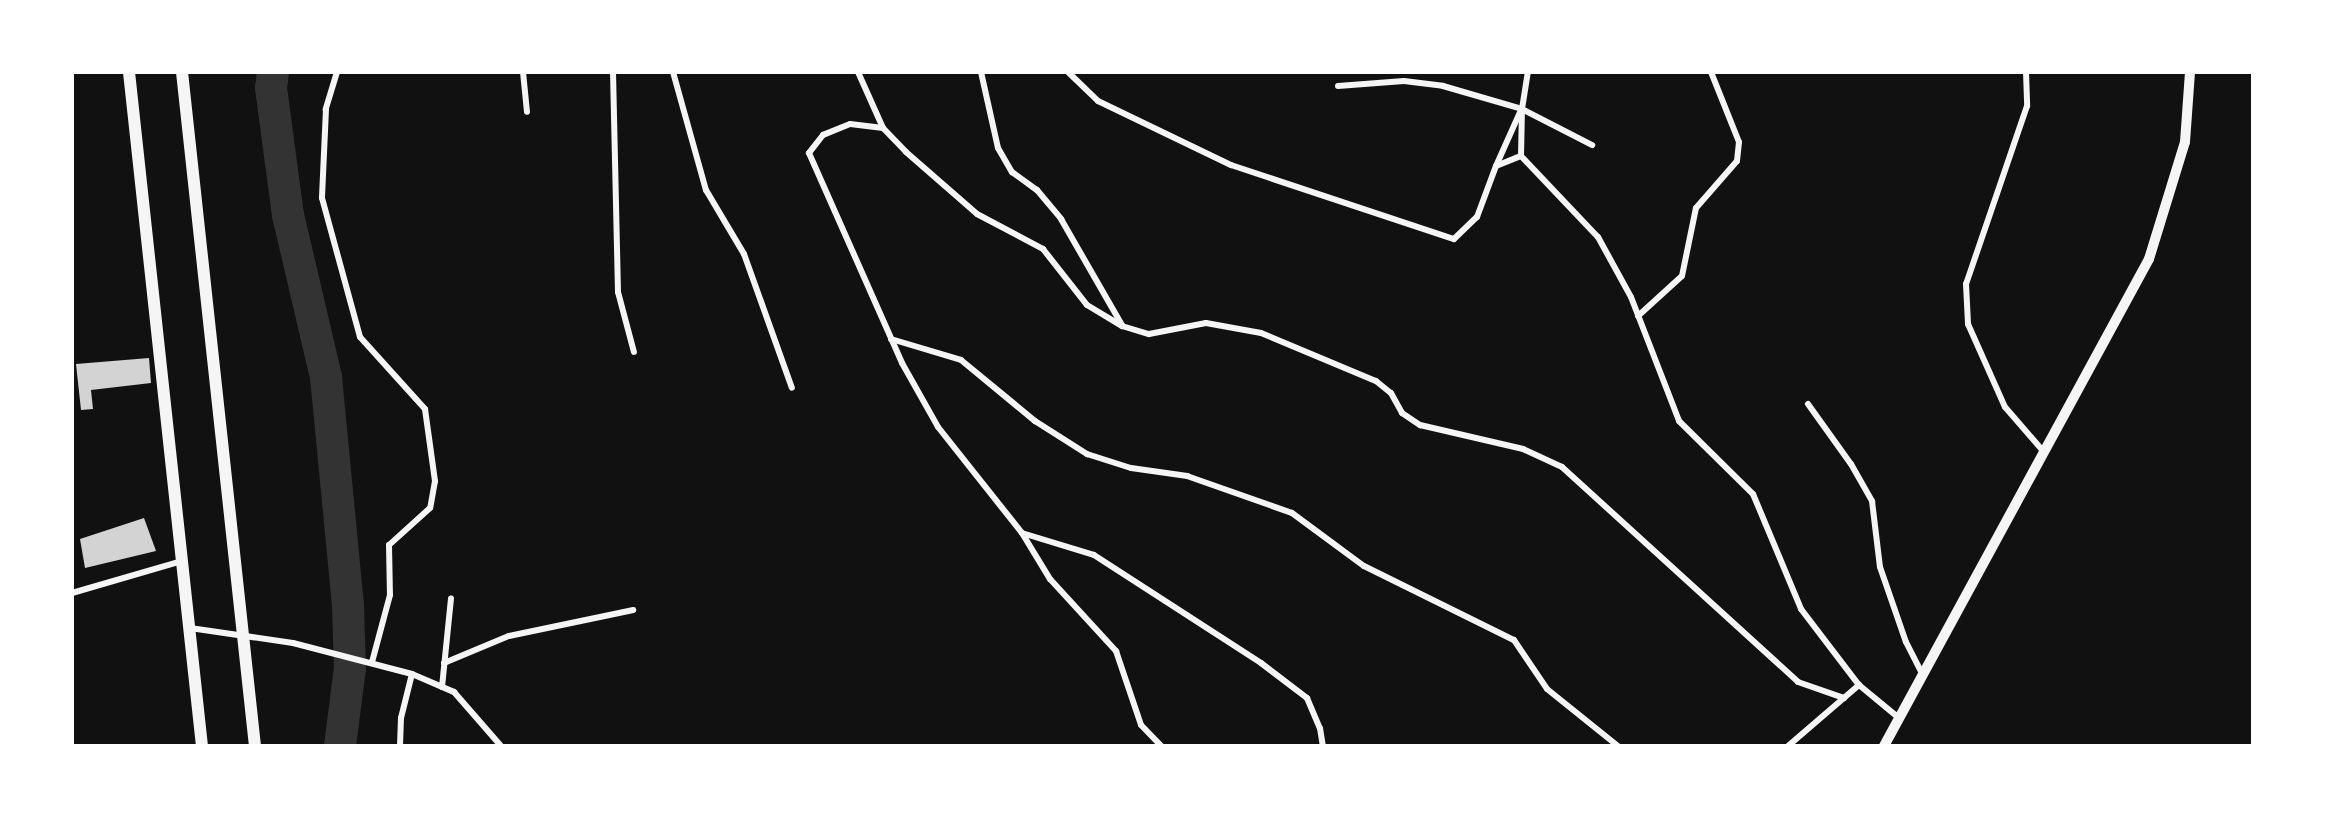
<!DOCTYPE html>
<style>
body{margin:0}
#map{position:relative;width:2325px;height:818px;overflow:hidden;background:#111;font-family:"IBM Plex Sans",sans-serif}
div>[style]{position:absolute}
.river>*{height:32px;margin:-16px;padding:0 16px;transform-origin:16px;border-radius:16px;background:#333}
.building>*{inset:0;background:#d3d3d3}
.minor>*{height:6px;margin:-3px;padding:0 3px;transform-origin:3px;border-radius:3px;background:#f5f5f5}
.tertiary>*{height:10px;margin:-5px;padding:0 5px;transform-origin:5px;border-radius:5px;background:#f5f5f5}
.secondary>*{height:12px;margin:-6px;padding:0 6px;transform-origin:6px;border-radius:6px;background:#f5f5f5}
span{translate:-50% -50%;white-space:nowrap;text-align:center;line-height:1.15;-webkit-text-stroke:5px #fff;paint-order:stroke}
.frame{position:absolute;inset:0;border:74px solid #fff;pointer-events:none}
</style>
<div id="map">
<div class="river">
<i style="left:273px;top:72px;width:16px;rotate:97deg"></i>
<i style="left:271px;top:88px;width:128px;rotate:82.4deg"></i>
<i style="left:288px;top:215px;width:166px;rotate:76.8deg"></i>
<i style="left:326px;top:377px;width:230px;rotate:84.5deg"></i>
<i style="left:348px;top:606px;width:62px;rotate:88.2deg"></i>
<i style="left:350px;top:668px;width:79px;rotate:97.3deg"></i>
</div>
<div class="building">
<i style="clip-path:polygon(149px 358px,151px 383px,91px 390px,93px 409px,81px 410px,76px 364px)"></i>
<i style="clip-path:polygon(144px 518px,156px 551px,85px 568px,80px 539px)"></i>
</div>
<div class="minor">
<i style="left:337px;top:72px;width:39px;rotate:107deg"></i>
<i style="left:326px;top:109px;width:89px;rotate:92.6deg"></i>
<i style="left:322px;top:198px;width:144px;rotate:74.7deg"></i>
<i style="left:360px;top:337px;width:97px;rotate:47.9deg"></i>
<i style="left:425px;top:409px;width:73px;rotate:82.1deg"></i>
<i style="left:435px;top:481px;width:27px;rotate:100deg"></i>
<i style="left:430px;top:508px;width:55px;rotate:137.9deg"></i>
<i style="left:389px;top:545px;width:50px;rotate:88.9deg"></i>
<i style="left:390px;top:595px;width:69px;rotate:105deg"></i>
<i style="left:523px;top:72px;width:40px;rotate:84.3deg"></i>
<i style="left:613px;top:72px;width:220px;rotate:88.7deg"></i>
<i style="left:618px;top:292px;width:62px;rotate:75.1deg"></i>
<i style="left:673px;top:72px;width:123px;rotate:74.4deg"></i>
<i style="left:706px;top:190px;width:74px;rotate:59.3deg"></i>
<i style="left:744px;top:254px;width:142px;rotate:70.3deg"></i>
<i style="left:858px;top:72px;width:61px;rotate:65.9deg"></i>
<i style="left:883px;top:128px;width:33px;rotate:46deg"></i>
<i style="left:906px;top:152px;width:94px;rotate:41.1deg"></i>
<i style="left:977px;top:214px;width:75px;rotate:27.9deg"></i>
<i style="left:1043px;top:249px;width:71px;rotate:51.8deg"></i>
<i style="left:1087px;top:305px;width:41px;rotate:31deg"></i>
<i style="left:1122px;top:326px;width:28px;rotate:17deg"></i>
<i style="left:1149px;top:334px;width:58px;rotate:-10.9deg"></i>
<i style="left:1206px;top:323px;width:56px;rotate:10.3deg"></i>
<i style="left:1261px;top:333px;width:125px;rotate:22.7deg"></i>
<i style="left:1376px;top:381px;width:19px;rotate:39deg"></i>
<i style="left:1391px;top:393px;width:23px;rotate:61deg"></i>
<i style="left:1402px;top:413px;width:22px;rotate:34deg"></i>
<i style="left:1420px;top:425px;width:106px;rotate:13.1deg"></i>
<i style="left:1523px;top:449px;width:43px;rotate:24.8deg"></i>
<i style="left:1562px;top:467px;width:319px;rotate:42.3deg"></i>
<i style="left:1798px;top:682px;width:49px;rotate:19.2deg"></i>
<i style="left:981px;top:72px;width:78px;rotate:77.4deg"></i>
<i style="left:998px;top:148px;width:28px;rotate:60deg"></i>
<i style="left:1012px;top:172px;width:31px;rotate:36deg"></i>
<i style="left:1037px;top:190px;width:38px;rotate:50deg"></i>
<i style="left:1061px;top:219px;width:122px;rotate:60.1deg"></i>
<i style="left:1068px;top:72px;width:42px;rotate:44deg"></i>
<i style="left:1098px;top:101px;width:148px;rotate:25.7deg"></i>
<i style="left:1231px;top:165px;width:235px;rotate:18.4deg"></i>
<i style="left:1454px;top:239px;width:32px;rotate:-44deg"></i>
<i style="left:1477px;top:217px;width:54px;rotate:-69.6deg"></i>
<i style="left:1496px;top:166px;width:27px;rotate:-22deg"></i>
<i style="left:2026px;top:72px;width:34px;rotate:88deg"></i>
<i style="left:2027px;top:106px;width:188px;rotate:108.9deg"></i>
<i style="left:1966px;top:284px;width:40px;rotate:87.1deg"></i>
<i style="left:1968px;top:324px;width:91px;rotate:66deg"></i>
<i style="left:2005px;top:407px;width:60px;rotate:49.1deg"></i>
<i style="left:1338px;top:86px;width:66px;rotate:-4.3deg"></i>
<i style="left:1404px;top:81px;width:39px;rotate:7deg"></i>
<i style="left:1443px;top:86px;width:82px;rotate:16.2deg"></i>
<i style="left:1522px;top:109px;width:79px;rotate:27.2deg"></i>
<i style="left:883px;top:128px;width:33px;rotate:-173deg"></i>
<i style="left:850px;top:124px;width:29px;rotate:158deg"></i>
<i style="left:823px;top:135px;width:23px;rotate:128deg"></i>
<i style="left:809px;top:153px;width:230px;rotate:66.1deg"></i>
<i style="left:902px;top:363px;width:73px;rotate:60.6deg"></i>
<i style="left:938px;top:427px;width:135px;rotate:51.6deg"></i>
<i style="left:1022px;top:533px;width:54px;rotate:58.7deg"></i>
<i style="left:1050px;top:579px;width:98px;rotate:47.5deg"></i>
<i style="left:1116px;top:651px;width:78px;rotate:71.3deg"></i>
<i style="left:1141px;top:725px;width:29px;rotate:46deg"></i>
<i style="left:1521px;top:156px;width:112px;rotate:46.5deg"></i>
<i style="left:1598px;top:237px;width:68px;rotate:61.2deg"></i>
<i style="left:1631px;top:297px;width:133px;rotate:68.8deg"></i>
<i style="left:1679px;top:421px;width:104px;rotate:44.6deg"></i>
<i style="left:1753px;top:494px;width:125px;rotate:67.3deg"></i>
<i style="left:1801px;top:609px;width:96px;rotate:52.7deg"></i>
<i style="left:1859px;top:685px;width:52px;rotate:39.5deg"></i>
<i style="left:1521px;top:156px;width:47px;rotate:-88.8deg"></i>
<i style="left:1522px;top:109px;width:37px;rotate:-81deg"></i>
<i style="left:1496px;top:166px;width:59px;rotate:-66deg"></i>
<i style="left:1638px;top:316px;width:59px;rotate:-42.3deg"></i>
<i style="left:1682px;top:276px;width:69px;rotate:-78.4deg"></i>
<i style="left:1696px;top:208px;width:62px;rotate:-48.9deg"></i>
<i style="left:1737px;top:161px;width:19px;rotate:-84deg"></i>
<i style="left:1739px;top:142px;width:75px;rotate:-111.8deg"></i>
<i style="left:891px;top:339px;width:73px;rotate:16.7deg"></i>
<i style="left:961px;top:360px;width:96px;rotate:39.5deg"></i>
<i style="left:1035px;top:421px;width:62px;rotate:32.4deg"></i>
<i style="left:1087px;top:454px;width:46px;rotate:17.7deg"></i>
<i style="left:1131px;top:468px;width:57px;rotate:8.1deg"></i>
<i style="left:1187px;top:476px;width:111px;rotate:19.4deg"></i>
<i style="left:1292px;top:513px;width:89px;rotate:36.4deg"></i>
<i style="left:1364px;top:566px;width:167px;rotate:26.3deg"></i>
<i style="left:1514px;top:640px;width:59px;rotate:56deg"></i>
<i style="left:1547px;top:689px;width:91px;rotate:38.8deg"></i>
<i style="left:1808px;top:404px;width:74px;rotate:54.4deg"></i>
<i style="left:1851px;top:464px;width:43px;rotate:60.4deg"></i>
<i style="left:1872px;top:501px;width:66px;rotate:83.1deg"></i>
<i style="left:1880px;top:567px;width:79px;rotate:70.9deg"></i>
<i style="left:1906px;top:642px;width:36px;rotate:63deg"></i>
<i style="left:1022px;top:533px;width:75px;rotate:17deg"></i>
<i style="left:1094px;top:555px;width:199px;rotate:32.9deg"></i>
<i style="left:1261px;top:663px;width:58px;rotate:37.3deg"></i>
<i style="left:1307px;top:698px;width:33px;rotate:67deg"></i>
<i style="left:1320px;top:728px;width:18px;rotate:81deg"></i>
<i style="left:72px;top:593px;width:115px;rotate:-16.2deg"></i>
<i style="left:190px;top:628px;width:104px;rotate:8.3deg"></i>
<i style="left:293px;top:643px;width:123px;rotate:14.6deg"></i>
<i style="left:412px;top:674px;width:46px;rotate:23.2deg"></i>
<i style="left:454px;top:692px;width:72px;rotate:49deg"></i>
<i style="left:444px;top:663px;width:70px;rotate:-22.6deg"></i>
<i style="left:509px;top:636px;width:127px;rotate:-11.8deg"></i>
<i style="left:442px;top:687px;width:89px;rotate:-84.2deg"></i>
<i style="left:400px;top:746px;width:28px;rotate:-88deg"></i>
<i style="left:401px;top:718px;width:45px;rotate:-76deg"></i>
<i style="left:1788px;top:746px;width:94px;rotate:-40.7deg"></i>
</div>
<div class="tertiary">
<i style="left:1884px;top:746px;width:554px;rotate:-61.45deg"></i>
<i style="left:2149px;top:259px;width:122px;rotate:-72.9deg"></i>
<i style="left:2185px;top:142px;width:70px;rotate:-85.9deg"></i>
</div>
<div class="secondary">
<i style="left:129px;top:72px;width:678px;rotate:83.82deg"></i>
<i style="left:182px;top:72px;width:678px;rotate:83.82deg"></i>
</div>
<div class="frame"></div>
</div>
